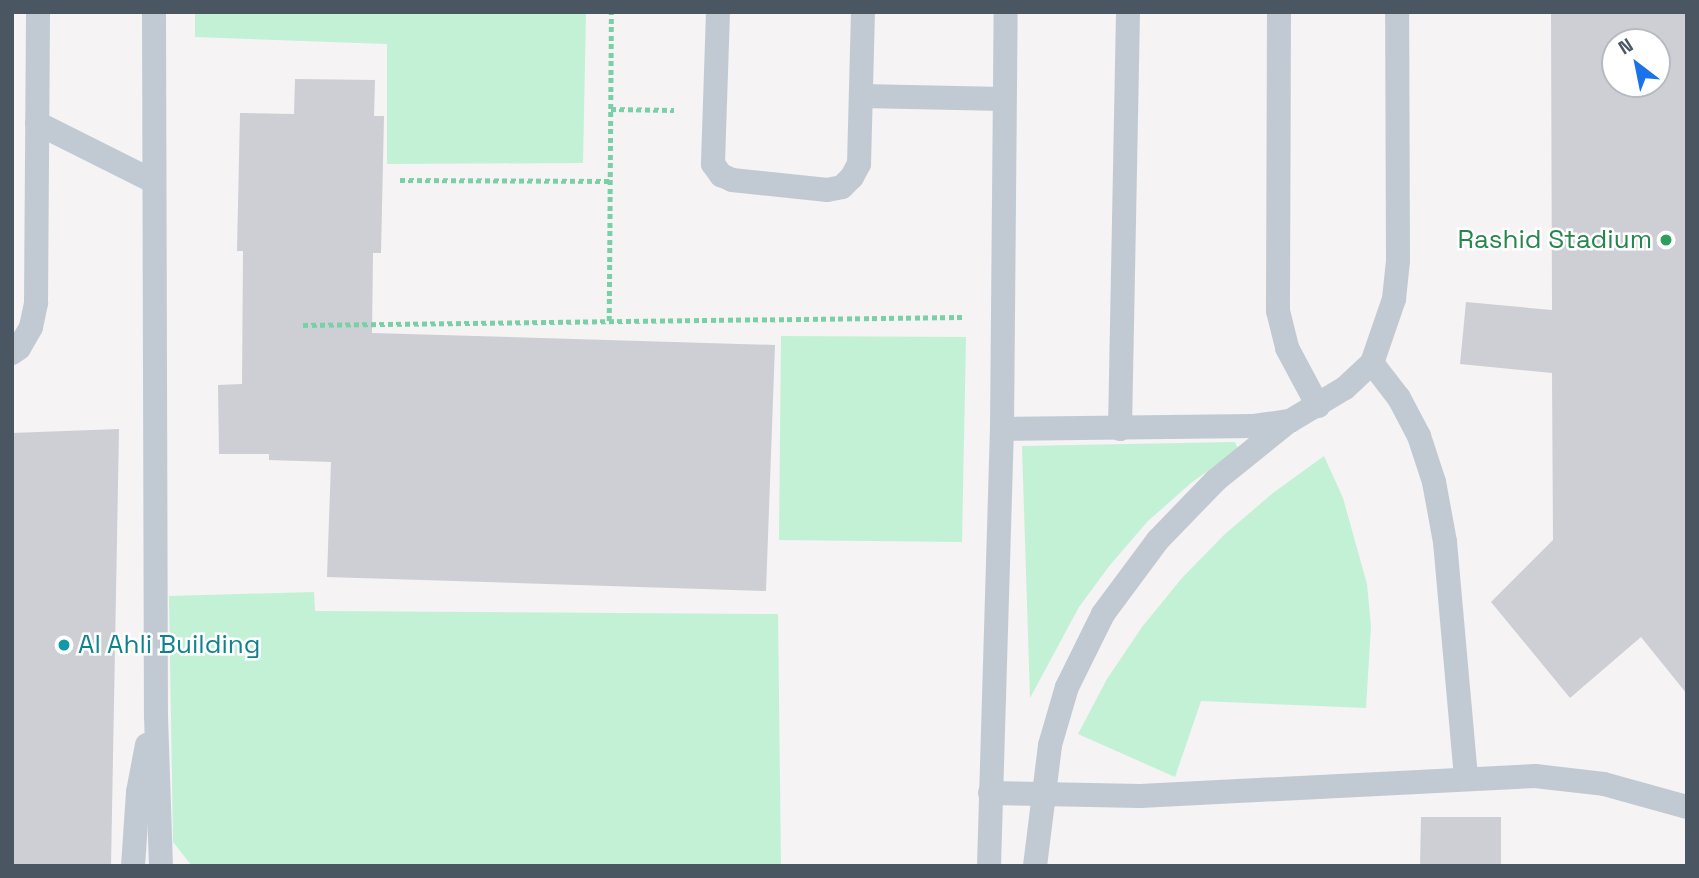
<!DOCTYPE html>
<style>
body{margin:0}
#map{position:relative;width:1699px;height:878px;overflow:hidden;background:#f5f3f3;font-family:"Space Grotesk",sans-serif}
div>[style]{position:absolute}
.green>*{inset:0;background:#c3f1d5}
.building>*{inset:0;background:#cdcfd5}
.path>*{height:4.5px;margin-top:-2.25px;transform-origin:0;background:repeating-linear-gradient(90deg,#7ad0a6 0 5px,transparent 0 8.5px)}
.service>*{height:24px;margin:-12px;padding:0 12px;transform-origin:12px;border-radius:12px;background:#c1cad2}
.dots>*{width:19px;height:19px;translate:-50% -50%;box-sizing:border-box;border:4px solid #fff;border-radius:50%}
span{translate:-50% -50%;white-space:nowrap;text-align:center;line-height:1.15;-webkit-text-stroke:5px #fff;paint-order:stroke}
.leisure-label{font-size:26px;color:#27864d}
.right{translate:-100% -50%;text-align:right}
.culture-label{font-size:26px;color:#0d838f}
.left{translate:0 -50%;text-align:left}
.frame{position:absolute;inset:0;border:14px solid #4a5661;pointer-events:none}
.north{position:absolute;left:1601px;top:28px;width:70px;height:70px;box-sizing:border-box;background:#fff;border:2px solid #b7bbc0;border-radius:50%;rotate:328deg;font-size:19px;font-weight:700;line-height:28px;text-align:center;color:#4a5661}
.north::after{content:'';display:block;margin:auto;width:24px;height:32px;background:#1a73e8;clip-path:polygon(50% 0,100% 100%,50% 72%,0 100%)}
</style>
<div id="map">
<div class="green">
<i style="clip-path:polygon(195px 12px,586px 12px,583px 163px,387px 164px,387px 44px,195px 37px)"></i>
<i style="clip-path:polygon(781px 336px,966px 337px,962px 542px,779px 540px)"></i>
<i style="clip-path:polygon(1235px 442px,1238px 449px,1191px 483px,1148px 521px,1110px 565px,1079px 607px,1030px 698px,1022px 446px)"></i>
<i style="clip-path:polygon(1324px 456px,1343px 498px,1367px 584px,1371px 626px,1366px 708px,1201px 701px,1175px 777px,1078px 734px,1107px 679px,1142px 627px,1182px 578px,1225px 534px,1273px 493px)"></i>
<i style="clip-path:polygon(314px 592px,315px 611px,778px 614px,781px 866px,192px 866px,173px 842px,169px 596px)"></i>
</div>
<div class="building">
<i style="clip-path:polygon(evenodd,1551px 12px,1687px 12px,1687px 694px,1641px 637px,1570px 698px,1491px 602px,1553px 540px,1552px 373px,1460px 364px,1466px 302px,1552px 310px,1551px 12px,1615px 42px,1657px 42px,1657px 84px,1615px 84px,1615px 42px)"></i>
<i style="clip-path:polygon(295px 79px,375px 80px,374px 116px,384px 116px,381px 253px,373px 253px,372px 333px,775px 345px,766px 591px,327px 577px,331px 462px,269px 460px,269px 454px,219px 454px,218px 385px,242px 384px,243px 251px,237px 251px,240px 113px,294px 114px)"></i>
<i style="clip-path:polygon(119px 429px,111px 866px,12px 866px,12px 433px)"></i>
<i style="clip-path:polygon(1421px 817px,1501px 817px,1501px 866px,1420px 866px)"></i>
</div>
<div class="path">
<i style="left:611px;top:109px;width:63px;rotate:0.9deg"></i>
<i style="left:400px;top:180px;width:210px;rotate:0.3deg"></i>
<i style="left:609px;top:321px;width:309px;rotate:-89.6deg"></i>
<i style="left:303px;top:325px;width:659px;rotate:-0.7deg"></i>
</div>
<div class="service">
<i style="left:154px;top:12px;width:704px;rotate:89.84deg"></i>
<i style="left:156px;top:716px;width:150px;rotate:88.1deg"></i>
<i style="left:718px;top:12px;width:152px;rotate:91.9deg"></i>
<i style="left:713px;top:164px;width:14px;rotate:54deg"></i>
<i style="left:721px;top:175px;width:12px;rotate:24deg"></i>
<i style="left:732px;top:180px;width:96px;rotate:6deg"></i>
<i style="left:827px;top:190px;width:15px;rotate:-11deg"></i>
<i style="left:842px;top:187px;width:14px;rotate:-45deg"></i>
<i style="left:852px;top:177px;width:15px;rotate:-62deg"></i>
<i style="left:859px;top:164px;width:152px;rotate:-88.5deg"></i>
<i style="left:1279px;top:12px;width:299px;rotate:90.2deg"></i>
<i style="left:1278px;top:311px;width:38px;rotate:76deg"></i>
<i style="left:1287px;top:348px;width:66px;rotate:61.9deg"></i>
<i style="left:861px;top:96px;width:143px;rotate:1.2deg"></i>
<i style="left:37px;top:123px;width:130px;rotate:26.6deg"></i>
<i style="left:12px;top:353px;width:9px;rotate:-36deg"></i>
<i style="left:19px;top:348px;width:24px;rotate:-60deg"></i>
<i style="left:31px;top:327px;width:25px;rotate:-78deg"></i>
<i style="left:36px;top:303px;width:291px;rotate:-89.6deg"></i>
<i style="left:1372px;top:363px;width:44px;rotate:52.4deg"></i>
<i style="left:1399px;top:398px;width:43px;rotate:62.2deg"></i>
<i style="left:1419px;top:436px;width:48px;rotate:71.9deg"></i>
<i style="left:1434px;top:482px;width:61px;rotate:79.6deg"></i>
<i style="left:1445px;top:542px;width:236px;rotate:84.9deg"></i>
<i style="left:1002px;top:429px;width:252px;rotate:-0.7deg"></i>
<i style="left:1254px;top:426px;width:36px;rotate:-8deg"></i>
<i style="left:1290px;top:421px;width:64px;rotate:-31deg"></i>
<i style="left:1345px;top:388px;width:37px;rotate:-43deg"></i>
<i style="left:1372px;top:363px;width:68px;rotate:-71deg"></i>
<i style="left:1394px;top:299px;width:38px;rotate:-84deg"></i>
<i style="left:1398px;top:261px;width:249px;rotate:-90.2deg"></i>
<i style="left:1120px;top:429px;width:417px;rotate:-88.9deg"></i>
<i style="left:990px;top:793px;width:150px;rotate:1.1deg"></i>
<i style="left:1140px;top:796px;width:396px;rotate:-2.9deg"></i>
<i style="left:1535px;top:776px;width:69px;rotate:6.6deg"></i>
<i style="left:1604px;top:784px;width:86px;rotate:15.5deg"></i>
<i style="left:133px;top:866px;width:74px;rotate:-86.1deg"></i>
<i style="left:138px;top:792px;width:48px;rotate:-79.2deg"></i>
<i style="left:989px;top:866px;width:437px;rotate:-88.3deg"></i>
<i style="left:1002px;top:429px;width:417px;rotate:-89.5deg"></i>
<i style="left:1035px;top:866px;width:122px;rotate:-82.9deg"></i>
<i style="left:1050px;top:745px;width:60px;rotate:-73.7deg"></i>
<i style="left:1067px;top:687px;width:81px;rotate:-63.7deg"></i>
<i style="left:1103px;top:614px;width:92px;rotate:-53.4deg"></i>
<i style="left:1158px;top:540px;width:83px;rotate:-46deg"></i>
<i style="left:1216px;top:480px;width:94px;rotate:-38.9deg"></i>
</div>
<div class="dots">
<i style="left:1666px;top:240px;background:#2e9e5b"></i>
<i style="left:64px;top:645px;background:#0f9aa8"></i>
</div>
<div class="leisure-label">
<span class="right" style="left:1652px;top:240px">Rashid Stadium</span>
</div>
<div class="culture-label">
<span class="left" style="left:78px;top:645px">Al Ahli Building</span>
</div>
<div class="frame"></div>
<div class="north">N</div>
</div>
